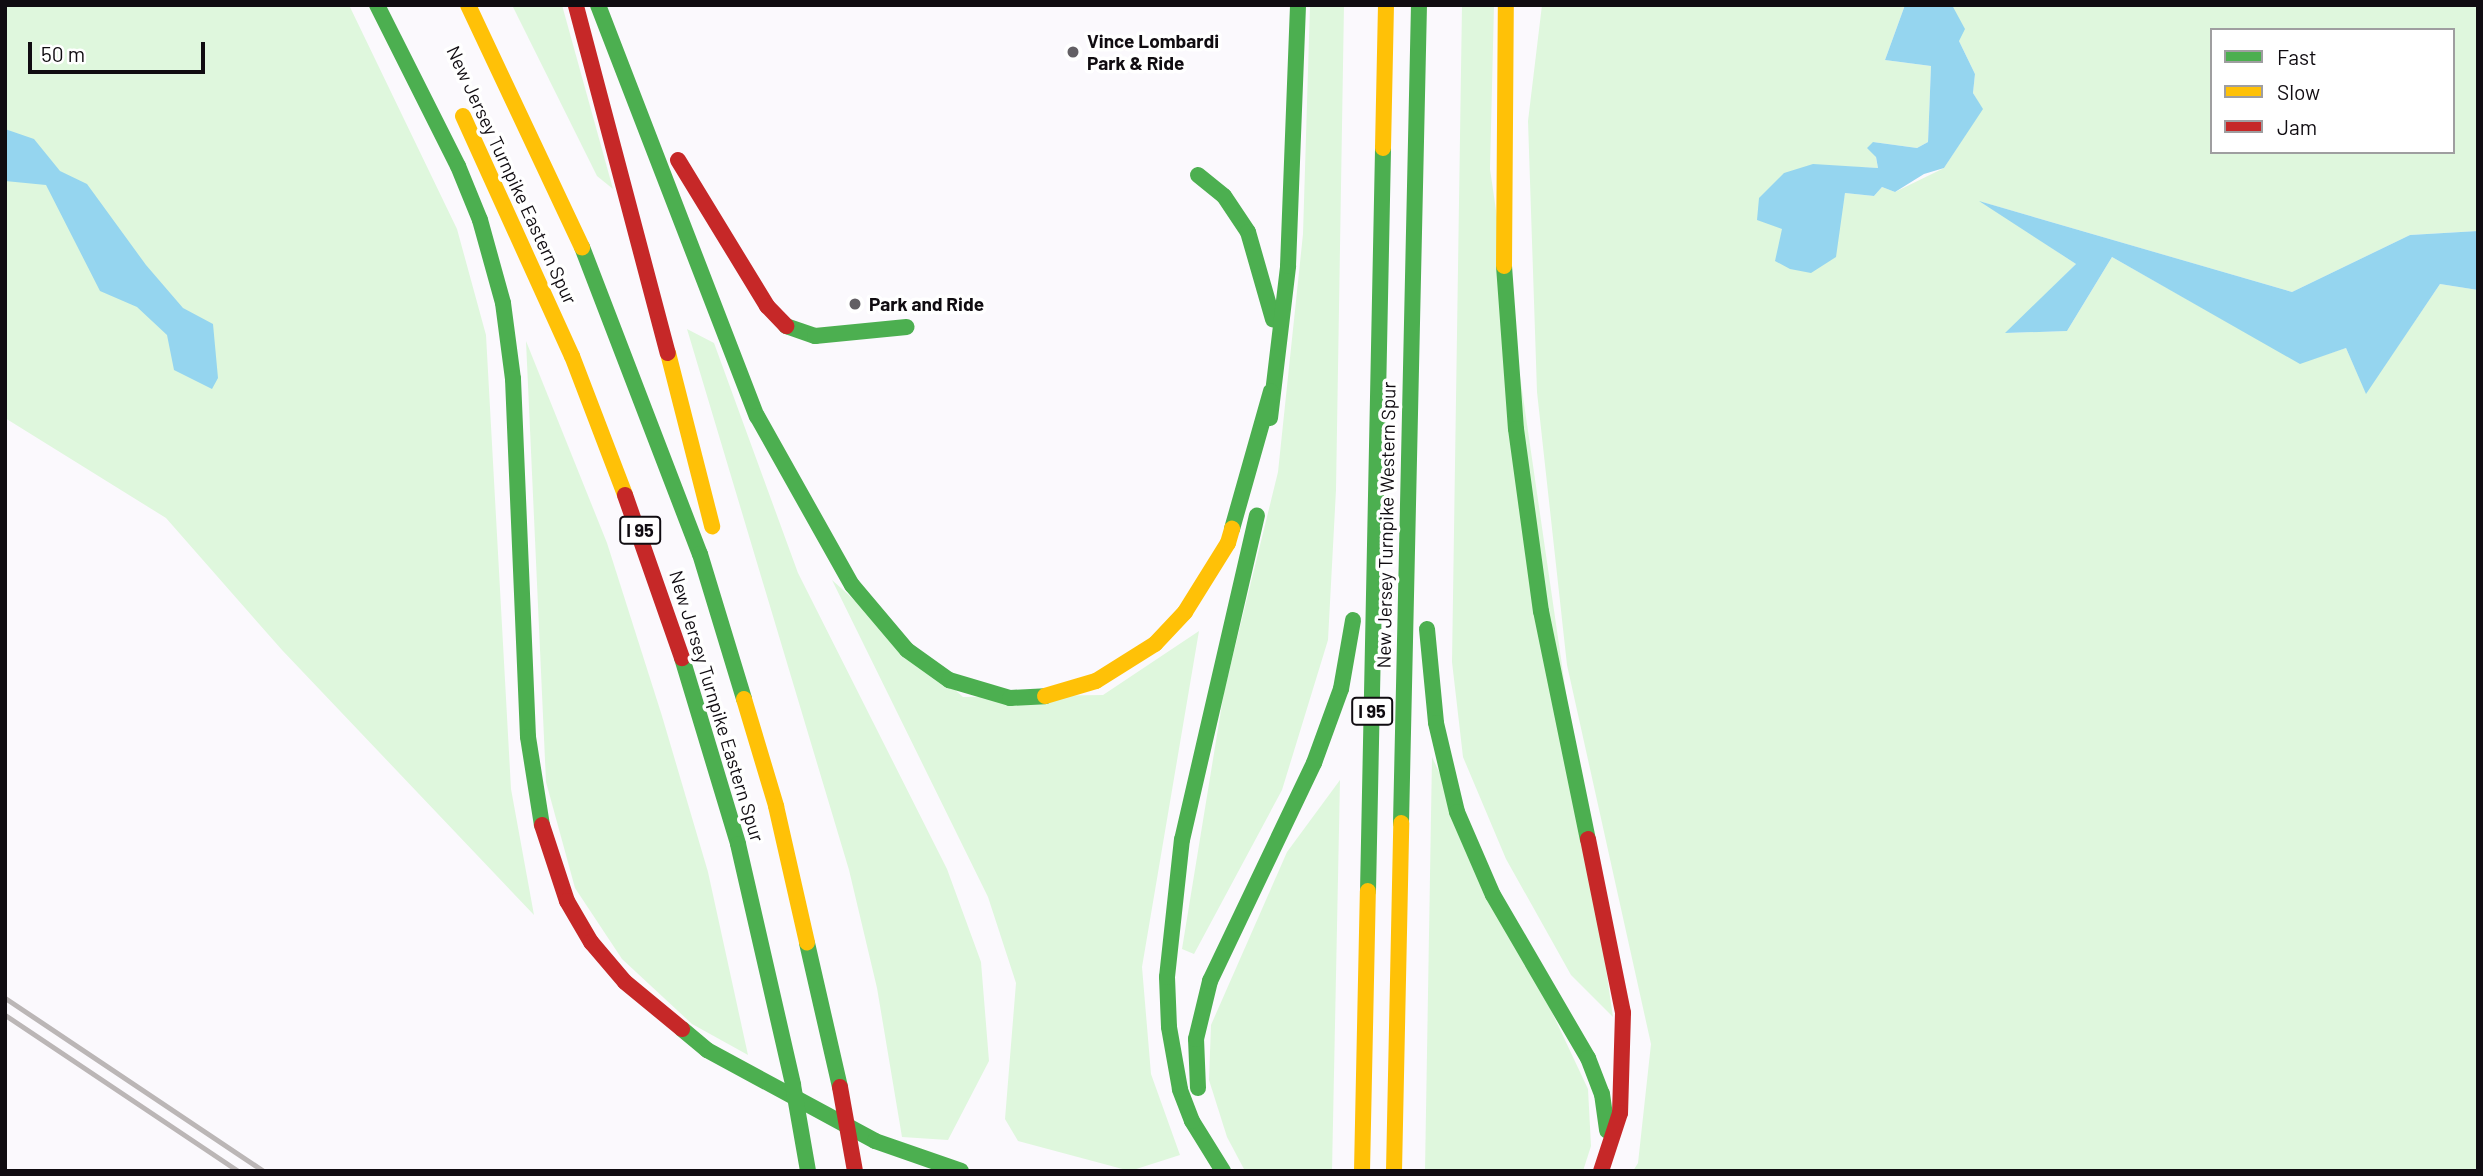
<!DOCTYPE html>
<style>
body{margin:0}
#map{position:relative;width:2483px;height:1176px;overflow:hidden;background:#fbf9fd;font-family:Barlow,sans-serif}
div>[style]{position:absolute}
.green>*{inset:0;background:#dff7dd}
.water>*{inset:0;background:#95d5ef}
.fast>*{height:16px;margin:-8px;padding:0 8px;transform-origin:8px;border-radius:8px;background:#4caf50}
.slow>*{height:16px;margin:-8px;padding:0 8px;transform-origin:8px;border-radius:8px;background:#ffc107}
.jam>*{height:16px;margin:-8px;padding:0 8px;transform-origin:8px;border-radius:8px;background:#c62828}
.rail>*{height:5px;margin:-2.5px;padding:0 2.5px;transform-origin:2.5px;border-radius:2.5px;background:#bbb6b6}
.fast-bridge>*{height:16px;margin:-8px;padding:0 8px;transform-origin:8px;border-radius:8px;background:#4caf50}
.jam-bridge>*{height:16px;margin:-8px;padding:0 8px;transform-origin:8px;border-radius:8px;background:#c62828}
.dots>*{width:19px;height:19px;translate:-50% -50%;box-sizing:border-box;border:4px solid #fff;border-radius:50%}
span{translate:-50% -50%;white-space:nowrap;text-align:center;line-height:1.15;-webkit-text-stroke:7px #fff;paint-order:stroke}
.shield-label span{padding:2px 5px;background:#fff;border:2px solid;border-radius:5px;-webkit-text-stroke-width:0}
.shield-label{font-size:18px;color:#100c11;font-weight:700}
.poi-label{font-size:19px;color:#100c11;font-weight:700}
.left{translate:0 -50%;text-align:left}
.street-label{font-size:19px;color:#100c11}
.frame{position:absolute;inset:0;border:7px solid #100c11;pointer-events:none}
.legend{position:absolute;left:2210px;top:28px;width:245px;height:126px;box-sizing:border-box;background:#fff;border:2px solid #9f9ea0;margin:0;padding:9px 12px;list-style:none;font-size:21px;color:#100c11}
.legend li{display:flex;align-items:center;gap:14px;height:35px}
.legend b{width:35px;border:2px solid #9f9ea0}
.scale{position:absolute;left:28px;top:42px;width:177px;height:32px;box-sizing:border-box;border:4px solid #100c11;border-top:0;padding-left:9px;font-size:21px;line-height:24px;white-space:nowrap;color:#100c11;-webkit-text-stroke:5px #fff;paint-order:stroke}
</style>
<div id="map">
<div class="green">
<i style="clip-path:polygon(5px 5px,349px 5px,457px 229px,486px 335px,511px 789px,534px 915px,282px 650px,166px 518px,5px 418px)"></i>
<i style="clip-path:polygon(512px 5px,562px 5px,613px 189px,597px 176px)"></i>
<i style="clip-path:polygon(1310px 5px,1344px 5px,1336px 490px,1328px 640px,1282px 790px,1194px 954px,1182px 949px,1224px 692px,1278px 472px,1303px 234px)"></i>
<i style="clip-path:polygon(1462px 5px,1494px 5px,1490px 169px,1613px 1017px,1571px 975px,1506px 859px,1463px 757px,1452px 662px)"></i>
<i style="clip-path:polygon(evenodd,1542px 5px,1905px 5px,1885px 60px,1931px 66px,1928px 142px,1917px 148px,1873px 142px,1878px 168px,1813px 165px,1839px 221px,1845px 193px,1874px 196px,1882px 187px,1895px 192px,1944px 168px,1982px 109px,1973px 93px,1975px 74px,1959px 41px,1952px 5px,2478px 5px,2478px 231px,2410px 235px,2292px 292px,1982px 202px,2076px 264px,2007px 333px,2067px 331px,2112px 257px,2300px 363px,2346px 348px,2366px 393px,2440px 284px,2478px 290px,2478px 1171px,1633px 1171px,1638px 1163px,1651px 1044px,1567px 665px,1537px 392px,1528px 121px,1542px 5px,2212px 30px,2453px 30px,2453px 152px,2212px 152px,2212px 30px)"></i>
<i style="clip-path:polygon(687px 329px,714px 343px,798px 573px,947px 869px,981px 962px,989px 1061px,948px 1140px,902px 1137px,877px 988px,849px 870px)"></i>
<i style="clip-path:polygon(526px 341px,607px 543px,662px 716px,708px 872px,748px 1055px,692px 1024px,622px 959px,575px 888px,546px 782px)"></i>
<i style="clip-path:polygon(832px 580px,963px 697px,1103px 695px,1199px 631px,1142px 967px,1151px 1074px,1180px 1155px,1130px 1171px,1018px 1141px,1005px 1119px,1016px 983px,988px 897px)"></i>
<i style="clip-path:polygon(1432px 757px,1588px 1089px,1591px 1146px,1583px 1171px,1425px 1171px)"></i>
<i style="clip-path:polygon(1340px 780px,1332px 1171px,1245px 1171px,1227px 1137px,1209px 1080px,1211px 1025px,1287px 852px)"></i>
</div>
<div class="water">
<i style="clip-path:polygon(1905px 5px,1952px 5px,1965px 29px,1959px 41px,1975px 74px,1973px 93px,1983px 109px,1944px 168px,1924px 174px,1895px 192px,1882px 187px,1874px 196px,1845px 193px,1836px 257px,1811px 273px,1790px 269px,1775px 261px,1782px 229px,1757px 220px,1759px 198px,1784px 173px,1813px 164px,1878px 168px,1876px 157px,1867px 148px,1873px 142px,1917px 148px,1928px 142px,1931px 66px,1885px 60px)"></i>
<i style="clip-path:polygon(5px 129px,34px 139px,60px 171px,87px 184px,146px 265px,183px 308px,213px 324px,218px 378px,212px 389px,174px 370px,167px 335px,137px 307px,100px 291px,46px 185px,5px 181px)"></i>
<i style="clip-path:polygon(1979px 201px,2292px 292px,2410px 235px,2478px 231px,2478px 290px,2440px 284px,2366px 394px,2346px 348px,2300px 364px,2112px 257px,2067px 331px,2005px 333px,2076px 264px)"></i>
</div>
<div class="fast">
<i style="left:377px;top:5px;width:180px;rotate:63.3deg"></i>
<i style="left:458px;top:166px;width:58px;rotate:67.8deg"></i>
<i style="left:480px;top:220px;width:86px;rotate:74.5deg"></i>
<i style="left:503px;top:303px;width:77px;rotate:82.5deg"></i>
<i style="left:513px;top:379px;width:358px;rotate:87.6deg"></i>
<i style="left:528px;top:737px;width:89px;rotate:81deg"></i>
<i style="left:598px;top:5px;width:441px;rotate:68.9deg"></i>
<i style="left:757px;top:416px;width:194px;rotate:60.7deg"></i>
<i style="left:852px;top:585px;width:85px;rotate:49.8deg"></i>
<i style="left:907px;top:650px;width:52px;rotate:35.5deg"></i>
<i style="left:949px;top:680px;width:64px;rotate:16.4deg"></i>
<i style="left:1010px;top:698px;width:35px;rotate:-3deg"></i>
<i style="left:1198px;top:175px;width:33px;rotate:39deg"></i>
<i style="left:1224px;top:196px;width:43px;rotate:56.3deg"></i>
<i style="left:1248px;top:232px;width:91px;rotate:74deg"></i>
<i style="left:582px;top:247px;width:329px;rotate:69deg"></i>
<i style="left:700px;top:554px;width:152px;rotate:73.1deg"></i>
<i style="left:1504px;top:266px;width:163px;rotate:85.8deg"></i>
<i style="left:1516px;top:429px;width:184px;rotate:82.2deg"></i>
<i style="left:1541px;top:611px;width:233px;rotate:78.4deg"></i>
<i style="left:786px;top:326px;width:31px;rotate:19deg"></i>
<i style="left:815px;top:336px;width:92px;rotate:-5.6deg"></i>
<i style="left:1270px;top:418px;width:153px;rotate:-83.2deg"></i>
<i style="left:1288px;top:266px;width:261px;rotate:-87.8deg"></i>
<i style="left:1232px;top:529px;width:143px;rotate:-74.2deg"></i>
<i style="left:1427px;top:629px;width:94px;rotate:84.5deg"></i>
<i style="left:1436px;top:723px;width:91px;rotate:76.7deg"></i>
<i style="left:1457px;top:812px;width:90px;rotate:66.6deg"></i>
<i style="left:1493px;top:895px;width:189px;rotate:59.8deg"></i>
<i style="left:1588px;top:1058px;width:39px;rotate:69deg"></i>
<i style="left:1602px;top:1094px;width:37px;rotate:82deg"></i>
<i style="left:682px;top:658px;width:194px;rotate:73.2deg"></i>
<i style="left:738px;top:844px;width:247px;rotate:77.1deg"></i>
<i style="left:1401px;top:823px;width:818px;rotate:-88.74deg"></i>
<i style="left:1368px;top:891px;width:743px;rotate:-88.84deg"></i>
<i style="left:807px;top:943px;width:148px;rotate:77.1deg"></i>
<i style="left:682px;top:1029px;width:33px;rotate:40deg"></i>
<i style="left:707px;top:1050px;width:191px;rotate:28.4deg"></i>
<i style="left:875px;top:1141px;width:91px;rotate:19.2deg"></i>
<i style="left:1198px;top:1088px;width:49px;rotate:-92.3deg"></i>
<i style="left:1196px;top:1039px;width:60px;rotate:-76.4deg"></i>
<i style="left:1210px;top:981px;width:242px;rotate:-64.5deg"></i>
<i style="left:1314px;top:763px;width:79px;rotate:-70deg"></i>
<i style="left:1341px;top:689px;width:70px;rotate:-80.1deg"></i>
<i style="left:1223px;top:1171px;width:59px;rotate:-121.8deg"></i>
<i style="left:1192px;top:1121px;width:34px;rotate:-111deg"></i>
<i style="left:1180px;top:1089px;width:63px;rotate:-100.1deg"></i>
<i style="left:1169px;top:1027px;width:50px;rotate:-92.3deg"></i>
<i style="left:1167px;top:977px;width:138px;rotate:-83.8deg"></i>
<i style="left:1182px;top:840px;width:333px;rotate:-77deg"></i>
</div>
<div class="slow">
<i style="left:468px;top:5px;width:268px;rotate:64.8deg"></i>
<i style="left:463px;top:116px;width:264px;rotate:65.6deg"></i>
<i style="left:572px;top:356px;width:149px;rotate:69.1deg"></i>
<i style="left:1383px;top:148px;width:143px;rotate:-88.8deg"></i>
<i style="left:1504px;top:266px;width:261px;rotate:-89.6deg"></i>
<i style="left:668px;top:353px;width:179px;rotate:75.7deg"></i>
<i style="left:1045px;top:696px;width:53px;rotate:-16.4deg"></i>
<i style="left:1096px;top:681px;width:70px;rotate:-32.1deg"></i>
<i style="left:1155px;top:644px;width:44px;rotate:-46.8deg"></i>
<i style="left:1185px;top:612px;width:81px;rotate:-58.1deg"></i>
<i style="left:1228px;top:543px;width:15px;rotate:-74deg"></i>
<i style="left:744px;top:699px;width:112px;rotate:73.3deg"></i>
<i style="left:776px;top:806px;width:140px;rotate:77.2deg"></i>
<i style="left:1362px;top:1171px;width:280px;rotate:-88.8deg"></i>
<i style="left:1394px;top:1171px;width:348px;rotate:-88.8deg"></i>
</div>
<div class="jam">
<i style="left:576px;top:6px;width:359px;rotate:75.2deg"></i>
<i style="left:678px;top:160px;width:171px;rotate:58.6deg"></i>
<i style="left:767px;top:306px;width:28px;rotate:46deg"></i>
<i style="left:625px;top:495px;width:173px;rotate:70.7deg"></i>
<i style="left:542px;top:825px;width:80px;rotate:71.8deg"></i>
<i style="left:567px;top:901px;width:48px;rotate:59.7deg"></i>
<i style="left:591px;top:942px;width:52px;rotate:49.6deg"></i>
<i style="left:625px;top:982px;width:74px;rotate:39.5deg"></i>
<i style="left:1588px;top:839px;width:177px;rotate:78.6deg"></i>
<i style="left:1623px;top:1013px;width:100px;rotate:91.7deg"></i>
<i style="left:1620px;top:1113px;width:61px;rotate:108.1deg"></i>
</div>
<div class="rail">
<i style="left:5px;top:998px;width:311px;rotate:33.8deg"></i>
<i style="left:5px;top:1015px;width:280px;rotate:33.8deg"></i>
</div>
<div class="fast-bridge">
<i style="left:793px;top:1085px;width:87px;rotate:80.1deg"></i>
</div>
<div class="jam-bridge">
<i style="left:840px;top:1087px;width:85px;rotate:79.9deg"></i>
</div>
<div class="dots">
<i style="left:1073px;top:52px;background:#625f64"></i>
<i style="left:855px;top:304px;background:#625f64"></i>
</div>
<div class="shield-label">
<span style="left:640px;top:530px">I 95</span>
<span style="left:1372px;top:711px">I 95</span>
</div>
<div class="poi-label">
<span class="left" style="left:1087px;top:52px">Vince Lombardi<br>Park &amp; Ride</span>
<span class="left" style="left:869px;top:304px">Park and Ride</span>
</div>
<div class="street-label">
<span style="left:512px;top:175px;rotate:65deg">New Jersey Turnpike Eastern Spur</span>
<span style="left:1386px;top:525px;rotate:-89deg">New Jersey Turnpike Western Spur</span>
<span style="left:717px;top:706px;rotate:73deg">New Jersey Turnpike Eastern Spur</span>
</div>
<div class="frame"></div>
<ul class="legend">
<li><b style="height:9px;background:#4caf50"></b>Fast</li>
<li><b style="height:9px;background:#ffc107"></b>Slow</li>
<li><b style="height:9px;background:#c62828"></b>Jam</li>
</ul>
<div class="scale">50 m</div>
</div>
